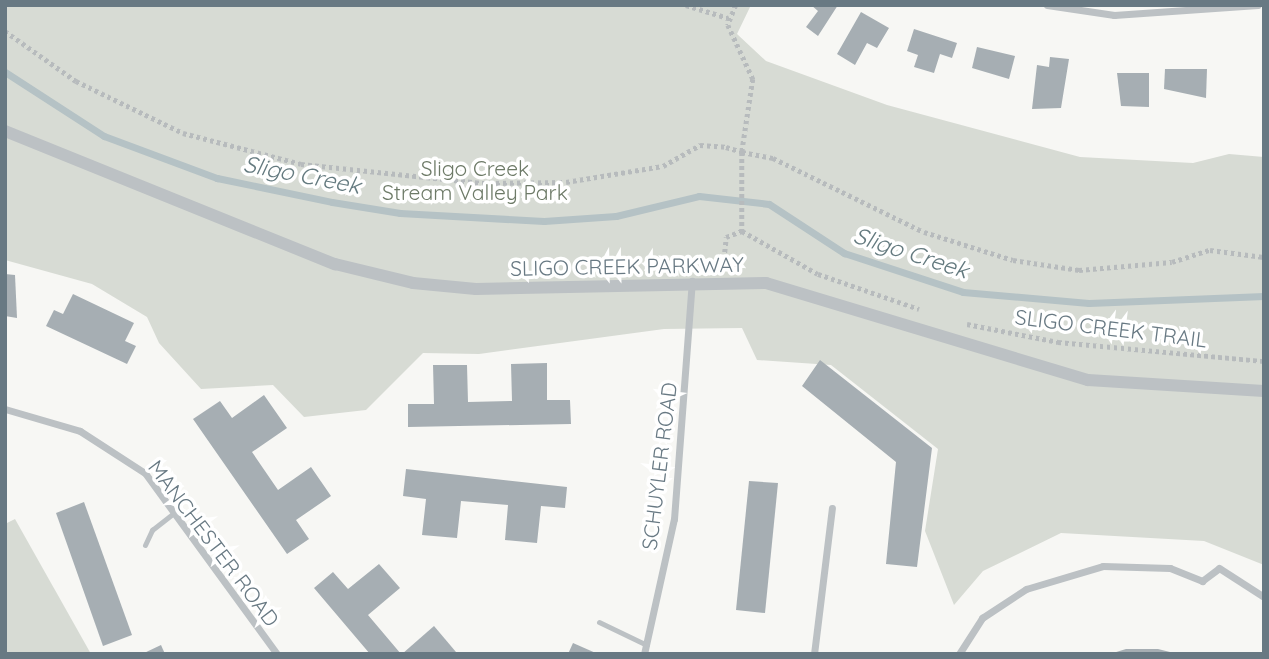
<!DOCTYPE html>
<style>
body{margin:0}
#map{position:relative;width:1269px;height:659px;overflow:hidden;background:#f7f7f4;font-family:Quicksand,sans-serif}
div>[style]{position:absolute}
.green>*{inset:0;background:#d7dbd4}
.stream>*{height:7px;margin:-3.5px;padding:0 3.5px;transform-origin:3.5px;border-radius:3.5px;background:#b5c2c5}
.building>*{inset:0;background:#a6aeb3}
.path>*{height:4.5px;margin-top:-2.25px;transform-origin:0;background:repeating-linear-gradient(90deg,#b7bbbd 0 3.5px,transparent 0 7px)}
.service>*{height:5px;margin:-2.5px;padding:0 2.5px;transform-origin:2.5px;border-radius:2.5px;background:#bcc1c4}
.minor>*{height:7px;margin:-3.5px;padding:0 3.5px;transform-origin:3.5px;border-radius:3.5px;background:#bcc1c4}
.tertiary>*{height:12px;margin:-6px;padding:0 6px;transform-origin:6px;border-radius:6px;background:#bcc1c4}
span{translate:-50% -50%;white-space:nowrap;text-align:center;line-height:1.15;-webkit-text-stroke:7px #fff;paint-order:stroke}
.park-label{font-size:21px;color:#6d7a67}
.street-label{font-size:21px;color:#687983}
.water-label{font-size:23px;color:#647a7f;font-style:italic}
.frame{position:absolute;inset:0;border:7px solid #687983;pointer-events:none}
</style>
<div id="map">
<div class="green">
<i style="clip-path:polygon(5px 5px,751px 5px,737px 34px,766px 61px,887px 105px,1080px 157px,1193px 163px,1229px 154px,1264px 157px,1264px 565px,1204px 541px,1061px 533px,983px 571px,954px 605px,925px 531px,938px 449px,831px 365px,757px 360px,742px 328px,664px 329px,479px 354px,423px 353px,366px 410px,304px 417px,273px 385px,201px 389px,159px 343px,147px 317px,92px 284px,5px 260px)"></i>
<i style="clip-path:polygon(15px 519px,91px 654px,5px 654px,5px 524px)"></i>
</div>
<div class="stream">
<i style="left:5px;top:72px;width:118px;rotate:32.9deg"></i>
<i style="left:104px;top:136px;width:121px;rotate:20.4deg"></i>
<i style="left:217px;top:178px;width:117px;rotate:11.8deg"></i>
<i style="left:332px;top:202px;width:69px;rotate:9.2deg"></i>
<i style="left:400px;top:213px;width:144px;rotate:3.2deg"></i>
<i style="left:544px;top:221px;width:72px;rotate:-4deg"></i>
<i style="left:616px;top:216px;width:85px;rotate:-13.5deg"></i>
<i style="left:699px;top:196px;width:70px;rotate:6.5deg"></i>
<i style="left:769px;top:204px;width:90px;rotate:33.2deg"></i>
<i style="left:844px;top:253px;width:125px;rotate:18.1deg"></i>
<i style="left:963px;top:292px;width:126px;rotate:5deg"></i>
<i style="left:1089px;top:303px;width:175px;rotate:-2.3deg"></i>
</div>
<div class="building">
<i style="clip-path:polygon(811px 5px,838px 5px,818px 36px,806px 27px,818px 11px)"></i>
<i style="clip-path:polygon(861px 12px,889px 28px,877px 48px,867px 43px,855px 65px,837px 54px)"></i>
<i style="clip-path:polygon(914px 29px,957px 43px,952px 58px,940px 54px,934px 73px,914px 67px,918px 55px,907px 51px)"></i>
<i style="clip-path:polygon(977px 47px,1015px 56px,1009px 79px,972px 68px)"></i>
<i style="clip-path:polygon(1050px 57px,1069px 59px,1061px 108px,1032px 109px,1037px 65px,1049px 67px)"></i>
<i style="clip-path:polygon(1165px 69px,1207px 69px,1206px 98px,1164px 89px)"></i>
<i style="clip-path:polygon(1117px 73px,1149px 73px,1149px 107px,1121px 106px)"></i>
<i style="clip-path:polygon(5px 274px,15px 275px,17px 318px,5px 316px)"></i>
<i style="clip-path:polygon(73px 294px,134px 323px,125px 341px,136px 346px,127px 364px,46px 326px,54px 310px,63px 314px)"></i>
<i style="clip-path:polygon(820px 360px,932px 448px,917px 567px,886px 564px,896px 462px,802px 386px)"></i>
<i style="clip-path:polygon(547px 363px,547px 400px,570px 400px,571px 424px,408px 427px,408px 404px,434px 404px,433px 365px,467px 365px,468px 402px,512px 401px,511px 364px)"></i>
<i style="clip-path:polygon(264px 395px,287px 428px,252px 452px,278px 490px,311px 467px,331px 496px,296px 520px,309px 539px,287px 554px,193px 419px,220px 401px,232px 418px)"></i>
<i style="clip-path:polygon(406px 469px,567px 487px,565px 508px,541px 506px,537px 543px,505px 540px,508px 505px,461px 501px,457px 538px,422px 535px,426px 499px,403px 496px)"></i>
<i style="clip-path:polygon(749px 481px,778px 483px,765px 613px,736px 610px)"></i>
<i style="clip-path:polygon(84px 502px,132px 635px,103px 646px,56px 513px)"></i>
<i style="clip-path:polygon(379px 564px,400px 588px,368px 615px,401px 654px,370px 654px,314px 588px,333px 572px,348px 589px)"></i>
<i style="clip-path:polygon(434px 626px,456px 652px,402px 654px)"></i>
<i style="clip-path:polygon(573px 643px,598px 654px,568px 654px)"></i>
<i style="clip-path:polygon(161px 645px,165px 654px,142px 654px)"></i>
<i style="clip-path:polygon(1158px 649px,1178px 654px,1113px 653px,1126px 649px)"></i>
</div>
<div class="path">
<i style="left:686px;top:5px;width:44px;rotate:17.2deg"></i>
<i style="left:736px;top:5px;width:22px;rotate:112deg"></i>
<i style="left:728px;top:25px;width:60px;rotate:65.2deg"></i>
<i style="left:753px;top:79px;width:74px;rotate:98.6deg"></i>
<i style="left:742px;top:152px;width:32px;rotate:11deg"></i>
<i style="left:773px;top:158px;width:168px;rotate:26.1deg"></i>
<i style="left:924px;top:232px;width:93px;rotate:17.5deg"></i>
<i style="left:1013px;top:260px;width:67px;rotate:8.6deg"></i>
<i style="left:1079px;top:270px;width:93px;rotate:-4.9deg"></i>
<i style="left:1172px;top:262px;width:40px;rotate:-18deg"></i>
<i style="left:1210px;top:250px;width:54px;rotate:7.4deg"></i>
<i style="left:5px;top:31px;width:87px;rotate:35.2deg"></i>
<i style="left:76px;top:81px;width:119px;rotate:25.9deg"></i>
<i style="left:183px;top:133px;width:122px;rotate:14.7deg"></i>
<i style="left:301px;top:164px;width:182px;rotate:6deg"></i>
<i style="left:482px;top:183px;width:84px;rotate:-0.7deg"></i>
<i style="left:566px;top:182px;width:98px;rotate:-9.4deg"></i>
<i style="left:663px;top:166px;width:43px;rotate:-29.6deg"></i>
<i style="left:700px;top:145px;width:26px;rotate:4deg"></i>
<i style="left:726px;top:147px;width:17px;rotate:17deg"></i>
<i style="left:742px;top:152px;width:79px;rotate:90deg"></i>
<i style="left:742px;top:231px;width:87px;rotate:29.5deg"></i>
<i style="left:818px;top:274px;width:107px;rotate:19.1deg"></i>
<i style="left:723px;top:266px;width:29px;rotate:-84deg"></i>
<i style="left:726px;top:237px;width:17px;rotate:-21deg"></i>
<i style="left:967px;top:324px;width:93px;rotate:11.2deg"></i>
<i style="left:1058px;top:342px;width:207px;rotate:5.3deg"></i>
</div>
<div class="service">
<i style="left:145px;top:545px;width:17px;rotate:-65deg"></i>
<i style="left:152px;top:530px;width:28px;rotate:-38deg"></i>
<i style="left:599px;top:622px;width:53px;rotate:25.6deg"></i>
</div>
<div class="minor">
<i style="left:1047px;top:5px;width:68px;rotate:8.5deg"></i>
<i style="left:1114px;top:15px;width:144px;rotate:-4deg"></i>
<i style="left:5px;top:409px;width:78px;rotate:16.3deg"></i>
<i style="left:80px;top:431px;width:77px;rotate:32.9deg"></i>
<i style="left:145px;top:473px;width:224px;rotate:53.9deg"></i>
<i style="left:644px;top:654px;width:138px;rotate:-77.5deg"></i>
<i style="left:674px;top:519px;width:239px;rotate:-85.7deg"></i>
<i style="left:814px;top:654px;width:147px;rotate:-83deg"></i>
<i style="left:959px;top:654px;width:43px;rotate:-57.4deg"></i>
<i style="left:982px;top:618px;width:53px;rotate:-33.4deg"></i>
<i style="left:1026px;top:589px;width:80px;rotate:-16.6deg"></i>
<i style="left:1103px;top:566px;width:67px;rotate:1.7deg"></i>
<i style="left:1170px;top:568px;width:35px;rotate:22deg"></i>
<i style="left:1202px;top:581px;width:21px;rotate:-37deg"></i>
<i style="left:1219px;top:568px;width:54px;rotate:32.8deg"></i>
</div>
<div class="tertiary">
<i style="left:5px;top:131px;width:356px;rotate:22deg"></i>
<i style="left:335px;top:264px;width:80px;rotate:13.7deg"></i>
<i style="left:413px;top:283px;width:63px;rotate:5.4deg"></i>
<i style="left:476px;top:289px;width:290px;rotate:-1.2deg"></i>
<i style="left:766px;top:283px;width:336px;rotate:16.8deg"></i>
<i style="left:1088px;top:380px;width:176px;rotate:3.6deg"></i>
</div>
<div class="park-label">
<span style="left:475px;top:180px">Sligo Creek<br>Stream Valley Park</span>
</div>
<div class="street-label">
<span style="left:627px;top:266px;rotate:-1deg">SLIGO CREEK PARKWAY</span>
<span style="left:1111px;top:328px;rotate:7deg">SLIGO CREEK TRAIL</span>
<span style="left:659px;top:466px;rotate:-83deg">SCHUYLER ROAD</span>
<span style="left:214px;top:543px;rotate:53deg">MANCHESTER ROAD</span>
</div>
<div class="water-label">
<span style="left:302px;top:175px;rotate:11deg">Sligo Creek</span>
<span style="left:911px;top:253px;rotate:18deg">Sligo Creek</span>
</div>
<div class="frame"></div>
</div>
